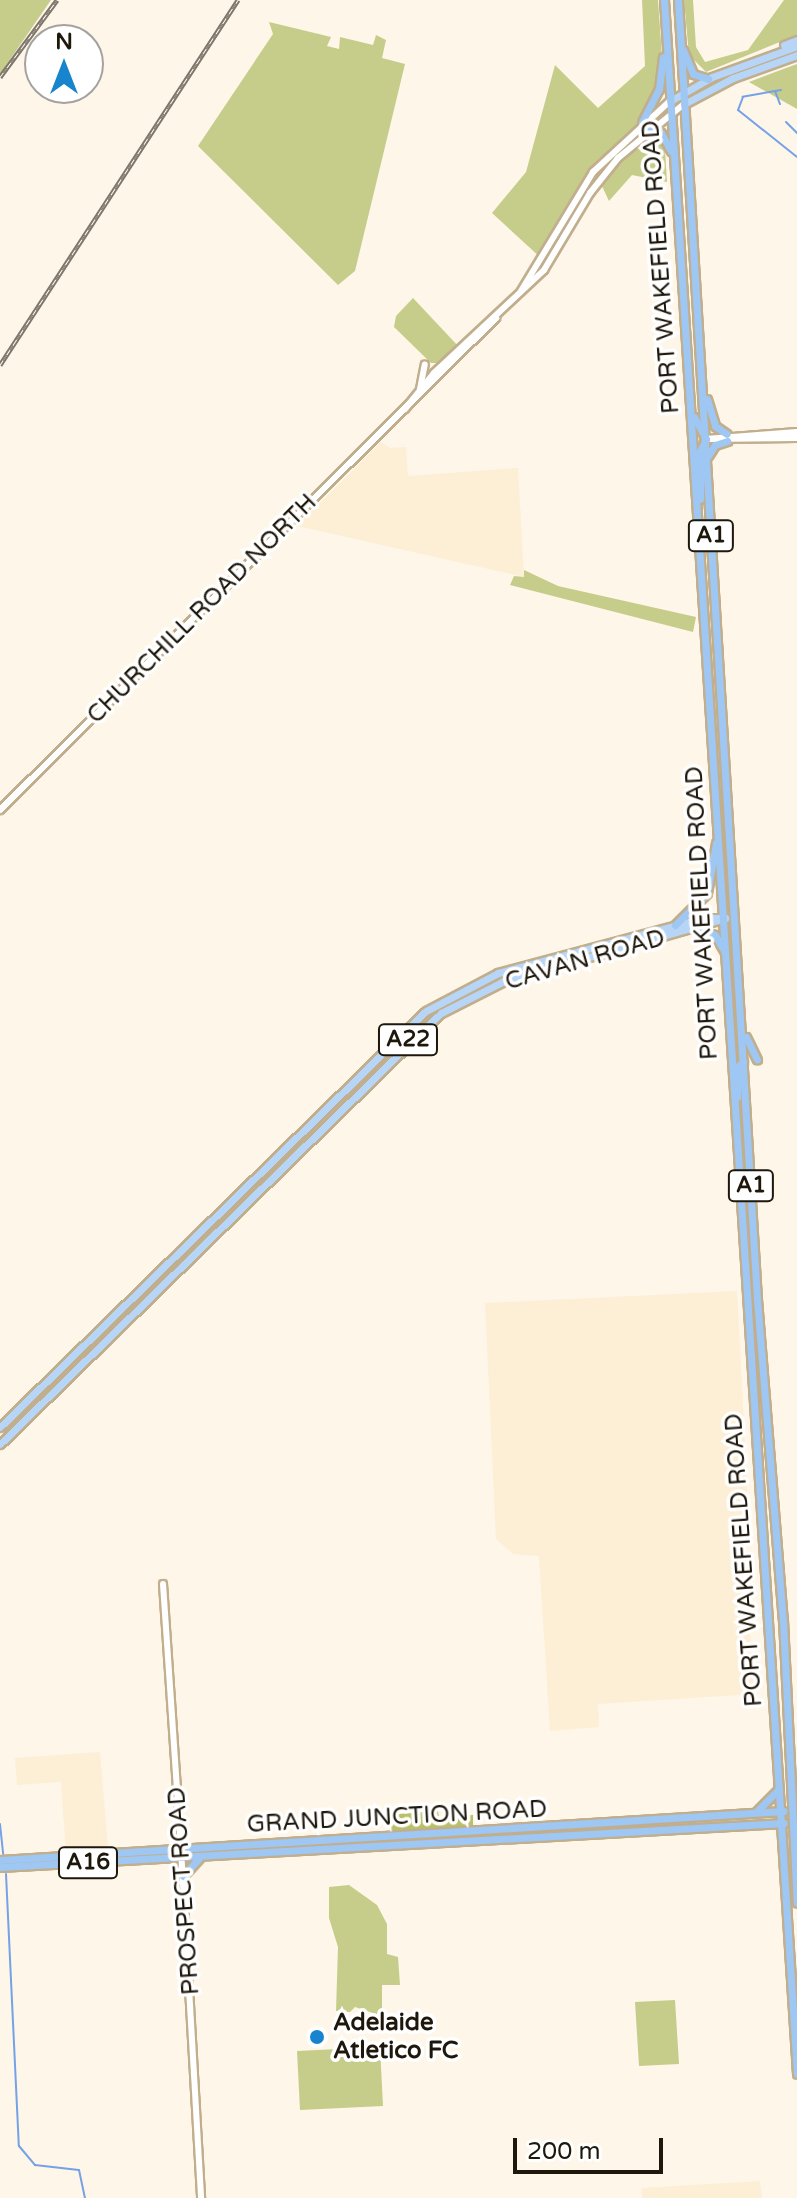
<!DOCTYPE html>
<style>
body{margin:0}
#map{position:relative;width:797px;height:2198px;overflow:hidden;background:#fef6e8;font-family:"Varela Round",sans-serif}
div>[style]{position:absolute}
.built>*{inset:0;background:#fdeed6}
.green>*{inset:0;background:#c6cd8b}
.forest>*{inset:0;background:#b9c067}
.stream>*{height:2px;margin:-1px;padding:0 1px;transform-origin:1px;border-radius:1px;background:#75a1e7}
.roads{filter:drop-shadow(2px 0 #c1ae8d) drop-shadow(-2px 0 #c1ae8d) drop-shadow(0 2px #c1ae8d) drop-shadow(0 -2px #c1ae8d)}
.tertiary>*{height:6px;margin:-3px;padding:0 3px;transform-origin:3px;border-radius:3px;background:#fff}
.secondary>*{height:6px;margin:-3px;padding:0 3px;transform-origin:3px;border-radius:3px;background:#fff}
.primary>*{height:7px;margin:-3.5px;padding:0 3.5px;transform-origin:3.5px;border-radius:3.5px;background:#b6d5f7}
.trunk>*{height:7px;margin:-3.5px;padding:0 3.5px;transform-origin:3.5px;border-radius:3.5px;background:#9ec7f4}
.rail>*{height:5px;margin-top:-2.5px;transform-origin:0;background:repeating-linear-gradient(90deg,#fff 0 6px,#7e766a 0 12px);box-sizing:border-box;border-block:2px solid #7e766a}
.dots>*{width:22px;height:22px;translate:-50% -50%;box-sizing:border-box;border:4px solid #fff;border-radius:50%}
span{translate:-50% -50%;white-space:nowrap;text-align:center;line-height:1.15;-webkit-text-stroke:7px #fff;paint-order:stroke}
.shield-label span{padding:2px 6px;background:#fff;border:2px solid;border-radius:6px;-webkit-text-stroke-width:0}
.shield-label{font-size:22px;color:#1e170b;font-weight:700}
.street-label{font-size:24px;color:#1e170b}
.poi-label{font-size:24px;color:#1e170b;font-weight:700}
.left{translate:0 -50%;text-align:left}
.north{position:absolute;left:24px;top:24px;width:80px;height:80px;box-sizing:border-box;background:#fff;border:2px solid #a5a29d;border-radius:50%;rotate:0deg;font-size:22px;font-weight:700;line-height:32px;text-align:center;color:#1e170b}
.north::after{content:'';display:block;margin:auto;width:28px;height:36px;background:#1784cd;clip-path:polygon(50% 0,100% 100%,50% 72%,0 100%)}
.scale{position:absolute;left:513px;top:2138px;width:150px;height:36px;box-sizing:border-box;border:4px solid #1e170b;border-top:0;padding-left:10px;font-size:24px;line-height:28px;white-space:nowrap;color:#1e170b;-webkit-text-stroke:6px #fff;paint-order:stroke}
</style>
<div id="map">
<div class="built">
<i style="clip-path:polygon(381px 442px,390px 448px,406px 447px,408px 476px,518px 468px,524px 577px,297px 526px)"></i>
<i style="clip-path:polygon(737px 1291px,750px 1542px,744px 1543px,754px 1694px,598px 1704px,599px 1727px,550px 1731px,539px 1556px,513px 1554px,496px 1539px,485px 1303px)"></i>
<i style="clip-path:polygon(100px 1752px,108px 1848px,66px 1852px,61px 1782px,17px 1785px,15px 1758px)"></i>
<i style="clip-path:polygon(760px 2181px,762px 2198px,642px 2198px,642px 2188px)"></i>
</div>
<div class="green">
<i style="clip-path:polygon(0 0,51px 0,0 74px)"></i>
<i style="clip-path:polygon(642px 0,658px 0,663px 70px,642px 122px,604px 160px,542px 259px,492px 213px,526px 172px,555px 65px,598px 108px,645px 66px)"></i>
<i style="clip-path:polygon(684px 0,693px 0,696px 47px,705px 62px,748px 50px,784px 0,797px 0,797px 35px,706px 72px,689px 55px)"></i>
<i style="clip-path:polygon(269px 22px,331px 37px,327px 46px,339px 49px,340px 37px,373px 45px,376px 35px,386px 40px,382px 58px,405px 64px,355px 271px,338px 285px,198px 146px,273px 34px)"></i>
<i style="clip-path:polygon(797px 64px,797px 109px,749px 82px,786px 68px)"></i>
<i style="clip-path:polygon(656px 136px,665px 150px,667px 182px,632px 175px,609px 201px,601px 184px,643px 139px)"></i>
<i style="clip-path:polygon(413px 298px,459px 347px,438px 363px,431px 363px,394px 327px,396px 316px)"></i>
<i style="clip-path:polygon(524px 570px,558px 586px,696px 617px,693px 632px,510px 585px,514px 576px,524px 577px)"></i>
<i style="clip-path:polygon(349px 1885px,377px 1905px,387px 1924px,387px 1954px,398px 1957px,400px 1985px,382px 1985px,382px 2016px,355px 2007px,350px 2012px,336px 2011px,338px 1947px,329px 1918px,329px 1887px)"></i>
<i style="clip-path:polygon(675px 2000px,679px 2064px,639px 2066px,635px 2002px)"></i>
<i style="clip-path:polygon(380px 2047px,383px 2106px,300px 2110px,297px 2051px)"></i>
</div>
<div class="forest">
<i style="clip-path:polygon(438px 1811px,439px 1817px,473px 1815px,473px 1830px,392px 1835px,387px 1824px,386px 1815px)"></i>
</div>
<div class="stream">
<i style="left:781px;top:90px;width:39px;rotate:170deg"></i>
<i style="left:743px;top:97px;width:14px;rotate:111deg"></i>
<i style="left:738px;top:110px;width:75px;rotate:38.5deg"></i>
<i style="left:775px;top:91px;width:14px;rotate:69deg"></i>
<i style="left:786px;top:122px;width:16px;rotate:45deg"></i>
<i style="left:0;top:1824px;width:30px;rotate:84deg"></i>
<i style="left:6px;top:1874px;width:272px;rotate:87.3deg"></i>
<i style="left:19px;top:2146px;width:25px;rotate:50deg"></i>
<i style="left:35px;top:2165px;width:44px;rotate:6.5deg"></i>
<i style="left:79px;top:2170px;width:29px;rotate:78deg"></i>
</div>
<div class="roads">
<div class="tertiary">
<i style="left:521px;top:291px;width:139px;rotate:-58.8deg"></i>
<i style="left:593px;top:172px;width:105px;rotate:-42.7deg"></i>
<i style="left:420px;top:389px;width:25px;rotate:-79deg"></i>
<i style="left:405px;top:409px;width:46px;rotate:-51.1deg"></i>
<i style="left:434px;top:373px;width:151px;rotate:-43.1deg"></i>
<i style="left:544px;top:270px;width:90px;rotate:-59.1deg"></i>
<i style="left:590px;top:193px;width:45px;rotate:-51.3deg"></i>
<i style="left:618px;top:158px;width:85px;rotate:-39.3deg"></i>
<i style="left:706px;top:439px;width:91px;rotate:-4.4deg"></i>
<i style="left:706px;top:439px;width:91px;rotate:-0.6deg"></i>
<i style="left:0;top:810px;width:699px;rotate:-44.77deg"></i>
<i style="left:163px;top:1584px;width:266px;rotate:86.1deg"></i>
</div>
<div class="secondary">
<i style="left:181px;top:1849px;width:350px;rotate:86.7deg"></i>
</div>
<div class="primary">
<i style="left:784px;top:45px;width:14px;rotate:-21deg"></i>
<i style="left:670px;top:101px;width:48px;rotate:-29.7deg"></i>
<i style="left:712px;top:77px;width:90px;rotate:-20deg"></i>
<i style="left:684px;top:104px;width:55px;rotate:-28deg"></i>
<i style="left:733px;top:78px;width:68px;rotate:-19.8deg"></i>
<i style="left:0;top:1427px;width:595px;rotate:-44.32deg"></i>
<i style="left:426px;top:1011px;width:81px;rotate:-27.8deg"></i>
<i style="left:498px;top:973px;width:212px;rotate:-15deg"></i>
<i style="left:703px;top:918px;width:22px"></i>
<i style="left:0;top:1444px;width:617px;rotate:-44.34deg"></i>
<i style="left:441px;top:1013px;width:68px;rotate:-26.9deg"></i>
<i style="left:502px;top:982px;width:232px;rotate:-16deg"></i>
</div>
<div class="trunk">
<i style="left:664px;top:0;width:2078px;rotate:86.33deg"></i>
<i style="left:678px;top:0;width:1301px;rotate:86.52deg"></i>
<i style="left:757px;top:1299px;width:322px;rotate:85.4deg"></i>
<i style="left:783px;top:1620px;width:283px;rotate:87.2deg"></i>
<i style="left:683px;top:50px;width:26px;rotate:67deg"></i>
<i style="left:693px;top:74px;width:16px;rotate:18deg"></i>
<i style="left:642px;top:122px;width:37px;rotate:-63deg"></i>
<i style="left:659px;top:89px;width:32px;rotate:-83deg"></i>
<i style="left:648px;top:130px;width:13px;rotate:13deg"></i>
<i style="left:661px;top:133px;width:21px;rotate:61deg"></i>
<i style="left:707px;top:399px;width:28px;rotate:73deg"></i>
<i style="left:715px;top:426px;width:14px;rotate:34deg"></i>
<i style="left:694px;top:417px;width:25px;rotate:61deg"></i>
<i style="left:708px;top:456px;width:13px;rotate:-58deg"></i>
<i style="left:715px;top:445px;width:13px;rotate:-18deg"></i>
<i style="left:700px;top:499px;width:48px;rotate:-90deg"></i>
<i style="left:700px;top:451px;width:13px;rotate:-63deg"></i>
<i style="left:675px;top:925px;width:45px;rotate:-45deg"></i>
<i style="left:707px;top:893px;width:51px;rotate:-79.8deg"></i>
<i style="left:695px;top:929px;width:21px;rotate:17deg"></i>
<i style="left:715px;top:935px;width:20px;rotate:60deg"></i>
<i style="left:746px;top:1037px;width:25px;rotate:64deg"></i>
<i style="left:737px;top:1097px;width:30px;rotate:-90deg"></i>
<i style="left:737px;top:1067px;width:8px;rotate:-40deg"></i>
<i style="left:757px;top:1811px;width:31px;rotate:-45deg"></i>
<i style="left:0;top:1860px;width:785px;rotate:-3.58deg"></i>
<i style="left:0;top:1867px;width:785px;rotate:-3.21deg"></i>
<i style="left:183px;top:1876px;width:24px;rotate:-48deg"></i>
</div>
</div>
<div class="rail">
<i style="left:0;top:77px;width:96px;rotate:-53.5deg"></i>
<i style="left:0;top:365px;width:436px;rotate:-56.9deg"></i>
</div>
<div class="dots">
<i style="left:317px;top:2037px;background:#1784cd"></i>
</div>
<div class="shield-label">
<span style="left:711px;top:536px">A1</span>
<span style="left:408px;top:1040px">A22</span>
<span style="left:751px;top:1186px">A1</span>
<span style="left:88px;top:1863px">A16</span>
</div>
<div class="street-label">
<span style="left:661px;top:267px;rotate:-94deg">PORT WAKEFIELD ROAD</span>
<span style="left:202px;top:609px;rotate:-45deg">CHURCHILL ROAD NORTH</span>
<span style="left:702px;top:913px;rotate:-93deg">PORT WAKEFIELD ROAD</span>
<span style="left:585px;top:960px;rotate:-16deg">CAVAN ROAD</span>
<span style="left:744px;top:1560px;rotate:-94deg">PORT WAKEFIELD ROAD</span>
<span style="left:397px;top:1817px;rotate:-3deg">GRAND JUNCTION ROAD</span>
<span style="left:184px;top:1891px;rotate:-94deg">PROSPECT ROAD</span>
</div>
<div class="poi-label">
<span class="left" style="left:333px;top:2037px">Adelaide<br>Atletico FC</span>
</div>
<div class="north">N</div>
<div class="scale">200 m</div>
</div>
